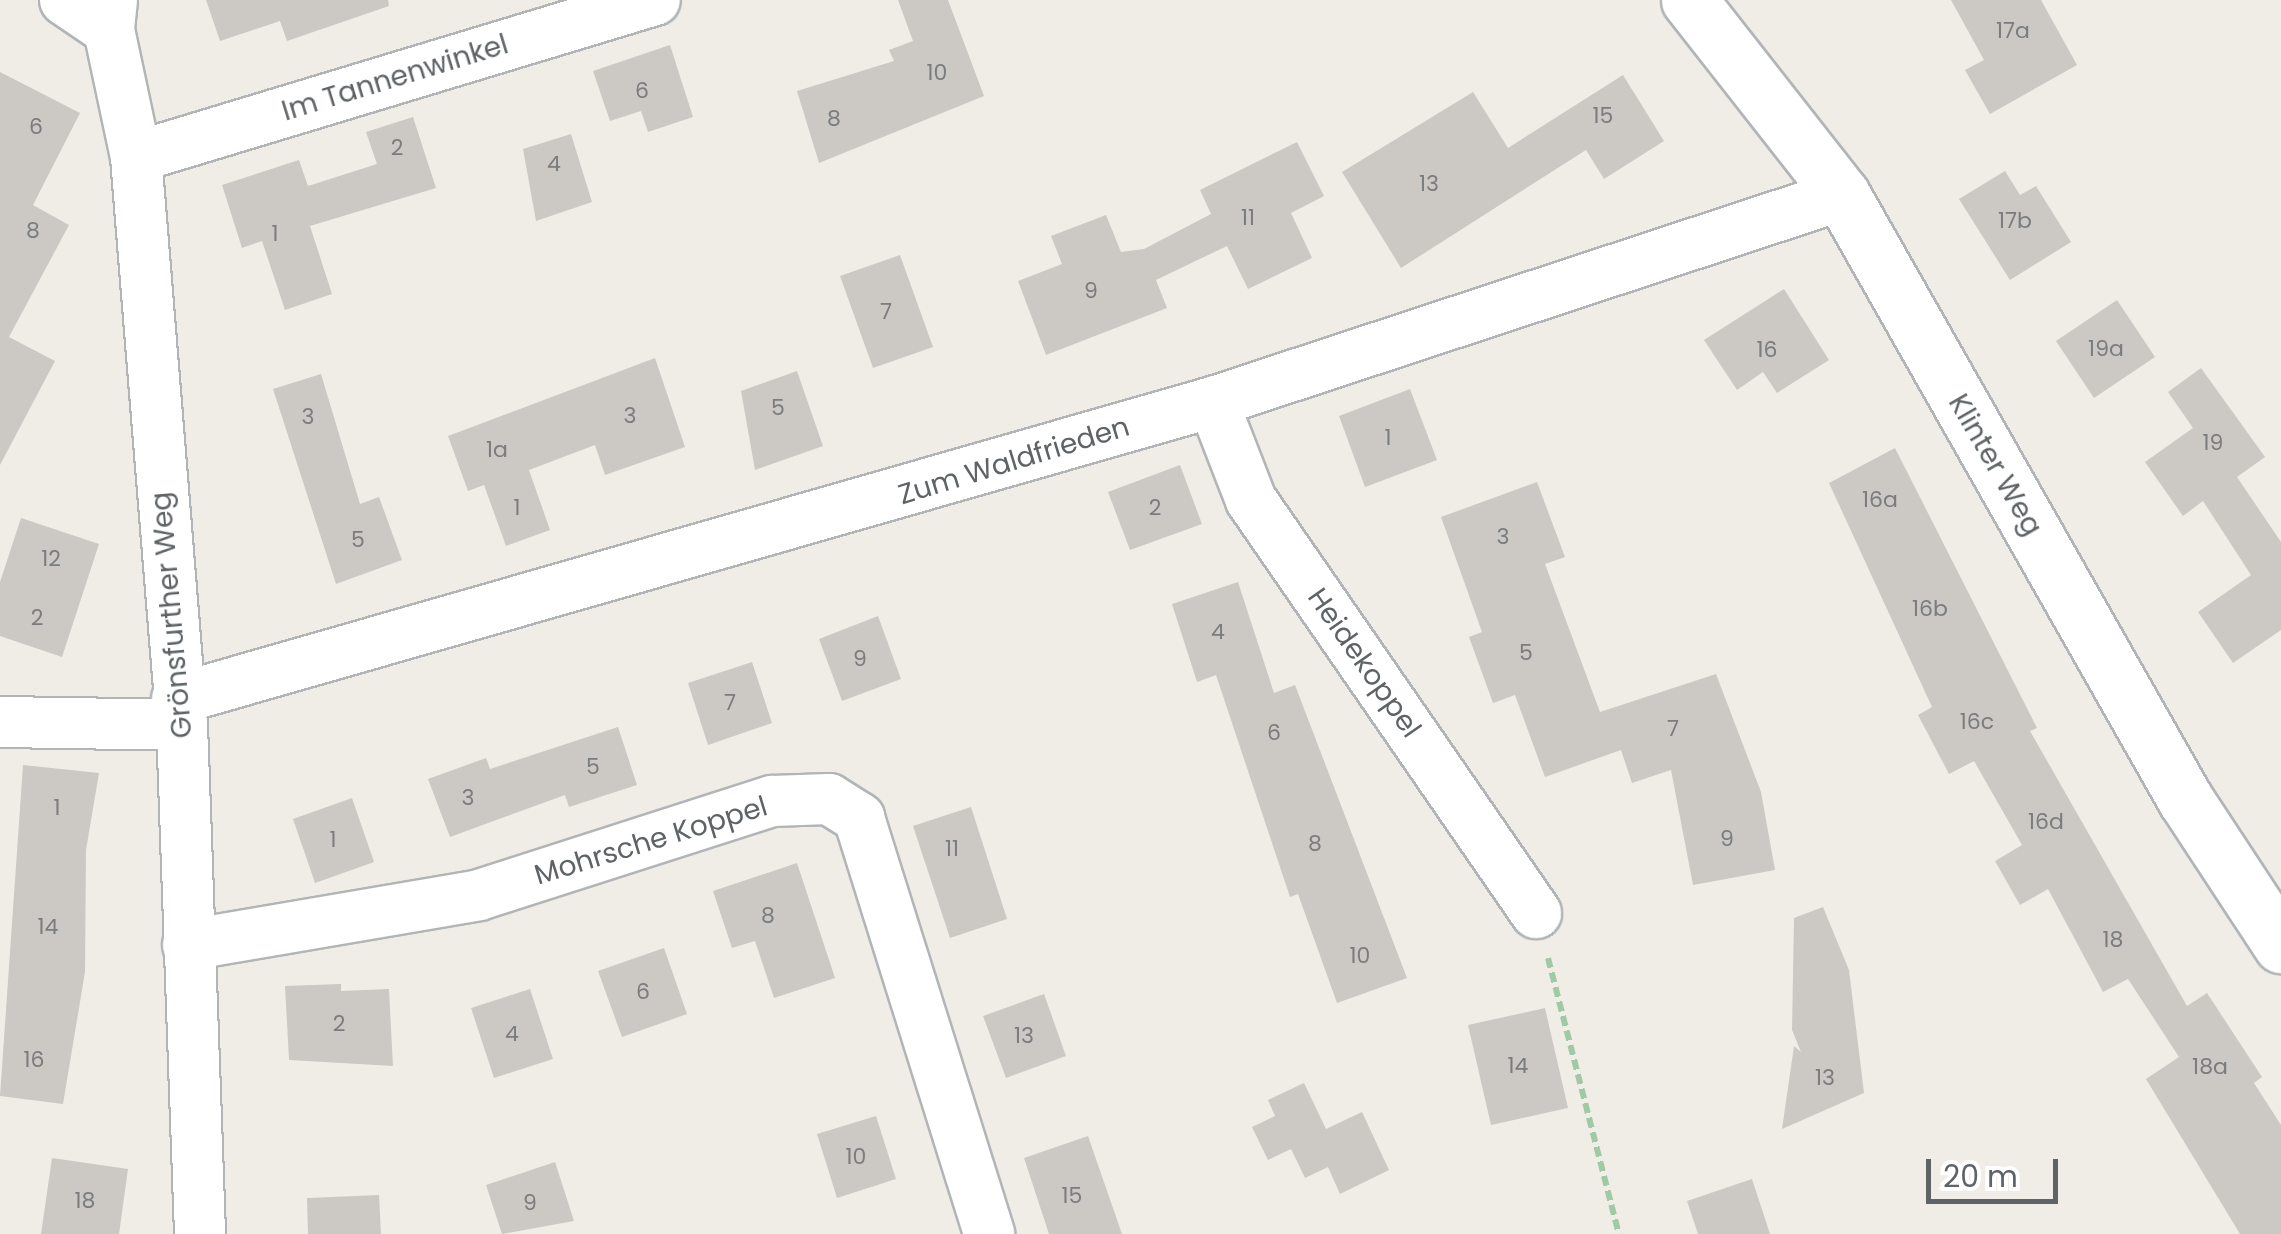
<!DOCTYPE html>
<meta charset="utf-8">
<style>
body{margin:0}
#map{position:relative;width:2281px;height:1234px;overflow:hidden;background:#f0ede7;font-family:Poppins,sans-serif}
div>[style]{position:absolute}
.building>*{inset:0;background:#ccc8c4}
.path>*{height:6px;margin-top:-3px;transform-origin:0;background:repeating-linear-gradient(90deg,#a0c9a5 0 10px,transparent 0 15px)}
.roads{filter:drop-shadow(2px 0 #b2b5b8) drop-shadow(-2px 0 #b2b5b8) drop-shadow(0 2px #b2b5b8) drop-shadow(0 -2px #b2b5b8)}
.minor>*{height:50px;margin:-25px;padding:0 25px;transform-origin:25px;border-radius:25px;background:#fff}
.tertiary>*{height:55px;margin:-27.5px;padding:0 27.5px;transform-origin:27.5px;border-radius:27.5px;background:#fff}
span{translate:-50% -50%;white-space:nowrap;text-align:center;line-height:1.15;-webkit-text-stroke:8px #fff;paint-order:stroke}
.number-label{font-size:22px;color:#7a7c7e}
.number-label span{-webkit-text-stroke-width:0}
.street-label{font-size:28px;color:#5e6366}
.scale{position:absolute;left:1926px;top:1159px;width:132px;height:45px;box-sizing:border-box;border:5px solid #5e6366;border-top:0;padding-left:12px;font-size:30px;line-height:35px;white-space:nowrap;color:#5e6366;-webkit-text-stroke:8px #fff;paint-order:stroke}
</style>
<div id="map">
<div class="building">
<i style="clip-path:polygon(206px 0,388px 0,389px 6px,287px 41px,280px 21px,220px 41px)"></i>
<i style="clip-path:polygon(898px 0,948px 0,984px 96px,819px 163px,797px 91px,894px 61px,889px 50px,913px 41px)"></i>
<i style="clip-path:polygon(1951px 0,2041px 0,2077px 65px,1990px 114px,1965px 70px,1984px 60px)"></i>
<i style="clip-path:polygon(670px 45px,693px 117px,648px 132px,641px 111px,610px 121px,593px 71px)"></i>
<i style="clip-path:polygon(0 72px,80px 113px,33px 205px,69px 225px,9px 337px,55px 361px,0 465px)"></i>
<i style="clip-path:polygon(1623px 75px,1664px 141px,1604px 179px,1586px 150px,1401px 268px,1342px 172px,1473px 92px,1508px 148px)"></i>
<i style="clip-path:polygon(413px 117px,436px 188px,310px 226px,332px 294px,285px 310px,262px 241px,242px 248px,222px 185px,299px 160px,308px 186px,377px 164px,366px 132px)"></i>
<i style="clip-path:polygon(571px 134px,592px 202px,536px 221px,523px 149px)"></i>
<i style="clip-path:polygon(1297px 142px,1324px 196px,1291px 213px,1312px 258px,1248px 289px,1227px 246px,1156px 280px,1167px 308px,1046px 355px,1018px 281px,1062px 264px,1051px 236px,1106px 215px,1121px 252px,1144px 249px,1211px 214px,1200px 190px)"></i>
<i style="clip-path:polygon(2005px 171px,2020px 195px,2036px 186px,2071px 242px,2010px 280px,1959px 199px)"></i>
<i style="clip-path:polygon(900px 255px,933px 347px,873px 368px,840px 276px)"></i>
<i style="clip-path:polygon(1784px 289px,1829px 360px,1777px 393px,1763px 372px,1737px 390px,1704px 340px)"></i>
<i style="clip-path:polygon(2117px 300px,2155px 357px,2094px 398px,2056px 341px)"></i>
<i style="clip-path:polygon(655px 358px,685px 447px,605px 475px,595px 445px,529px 470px,550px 530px,506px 546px,484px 485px,468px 491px,448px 436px)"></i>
<i style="clip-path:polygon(2201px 368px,2265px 457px,2237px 477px,2281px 542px,2281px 630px,2233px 663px,2198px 612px,2251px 575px,2203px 501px,2183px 516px,2145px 462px,2193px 428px,2168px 392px)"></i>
<i style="clip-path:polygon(797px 371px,823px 446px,755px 470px,741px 391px)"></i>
<i style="clip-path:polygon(321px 374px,360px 504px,379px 497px,402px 560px,336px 584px,273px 389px)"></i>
<i style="clip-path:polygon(1410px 389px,1437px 460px,1365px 487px,1339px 416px)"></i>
<i style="clip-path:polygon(1895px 448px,2037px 728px,2030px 731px,2187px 1006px,2207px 993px,2262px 1077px,2254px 1083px,2281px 1125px,2281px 1234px,2240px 1234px,2146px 1079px,2179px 1057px,2128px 979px,2103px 992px,2048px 889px,2020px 905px,1995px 861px,2022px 845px,1974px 761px,1949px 774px,1918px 715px,1932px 707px,1829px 483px)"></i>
<i style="clip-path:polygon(1180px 465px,1202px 524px,1130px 550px,1108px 492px)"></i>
<i style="clip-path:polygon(1537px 482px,1565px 557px,1545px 564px,1600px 712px,1716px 674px,1761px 792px,1775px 870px,1693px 885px,1671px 770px,1632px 783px,1621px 750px,1545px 777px,1515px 695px,1493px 703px,1469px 637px,1482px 632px,1441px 517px)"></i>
<i style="clip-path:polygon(21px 518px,99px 544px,62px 657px,0 636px,0 582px)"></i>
<i style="clip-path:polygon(1238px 582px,1274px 693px,1295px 685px,1407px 978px,1337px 1003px,1298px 894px,1290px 897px,1216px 675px,1197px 682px,1172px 604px)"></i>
<i style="clip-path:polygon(878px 616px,901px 679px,842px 701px,819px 639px)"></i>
<i style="clip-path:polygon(752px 662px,772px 723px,708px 745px,688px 683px)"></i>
<i style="clip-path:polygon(618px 727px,637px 785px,569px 807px,565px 795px,450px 837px,428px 779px,486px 758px,490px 769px)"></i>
<i style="clip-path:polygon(23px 765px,99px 773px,86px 850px,85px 972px,63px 1104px,0 1096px)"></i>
<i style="clip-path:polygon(352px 798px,374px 862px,315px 883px,293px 819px)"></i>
<i style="clip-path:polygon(971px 807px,1007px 919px,950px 938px,913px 826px)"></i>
<i style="clip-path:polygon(797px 863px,835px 978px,774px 998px,755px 941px,732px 948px,713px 891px)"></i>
<i style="clip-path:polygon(1823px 907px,1849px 970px,1864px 1093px,1782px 1129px,1794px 1046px,1801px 1052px,1792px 1030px,1794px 918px)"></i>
<i style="clip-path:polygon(664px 948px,687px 1014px,622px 1037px,598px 971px)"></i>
<i style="clip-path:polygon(341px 984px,341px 991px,389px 989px,393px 1066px,289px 1060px,285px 986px)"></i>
<i style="clip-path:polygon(530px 989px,553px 1059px,494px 1078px,471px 1008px)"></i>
<i style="clip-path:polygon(1044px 994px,1066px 1056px,1006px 1078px,983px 1016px)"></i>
<i style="clip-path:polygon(1545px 1008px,1568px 1108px,1491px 1125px,1468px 1025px)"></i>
<i style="clip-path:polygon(1304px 1083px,1326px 1129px,1362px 1112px,1389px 1170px,1340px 1194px,1328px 1167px,1305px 1178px,1291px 1149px,1268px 1160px,1252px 1127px,1275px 1116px,1268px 1100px)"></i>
<i style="clip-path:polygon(876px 1116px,896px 1179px,837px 1198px,817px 1134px)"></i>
<i style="clip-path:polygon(1088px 1136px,1122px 1234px,1049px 1234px,1024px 1158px)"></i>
<i style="clip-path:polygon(52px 1158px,128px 1169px,119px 1234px,41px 1234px)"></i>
<i style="clip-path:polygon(555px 1162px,574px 1221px,502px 1234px,486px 1185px)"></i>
<i style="clip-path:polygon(1752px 1179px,1770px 1234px,1698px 1234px,1687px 1201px)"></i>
<i style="clip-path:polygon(379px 1195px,381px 1234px,308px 1234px,307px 1198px)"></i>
</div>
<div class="path">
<i style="left:1548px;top:958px;width:285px;rotate:75.6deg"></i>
</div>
<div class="roads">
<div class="minor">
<i style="left:65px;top:0;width:53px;rotate:34.3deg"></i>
<i style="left:112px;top:0;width:30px;rotate:96deg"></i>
<i style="left:109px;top:30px;width:130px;rotate:78deg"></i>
<i style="left:136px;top:157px;width:570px;rotate:85.37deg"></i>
<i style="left:182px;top:725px;width:509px;rotate:87.97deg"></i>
<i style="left:136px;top:157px;width:542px;rotate:-16.83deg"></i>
<i style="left:1213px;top:402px;width:105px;rotate:68.8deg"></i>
<i style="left:1251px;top:500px;width:502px;rotate:55.39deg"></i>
<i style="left:177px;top:699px;width:1078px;rotate:-16deg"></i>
<i style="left:1213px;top:402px;width:662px;rotate:-18.22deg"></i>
<i style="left:0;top:722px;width:182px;rotate:0.9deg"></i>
<i style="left:188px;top:945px;width:295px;rotate:-9.7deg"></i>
<i style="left:479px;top:895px;width:308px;rotate:-17.8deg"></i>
<i style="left:772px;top:801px;width:57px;rotate:-2deg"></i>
<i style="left:829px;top:799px;width:36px;rotate:32deg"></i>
<i style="left:859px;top:818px;width:436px;rotate:72.6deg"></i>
</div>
<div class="tertiary">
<i style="left:1689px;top:0;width:248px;rotate:51.9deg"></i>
<i style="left:1842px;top:195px;width:695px;rotate:60.41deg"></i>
<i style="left:2185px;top:799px;width:175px;rotate:56.7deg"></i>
</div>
</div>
<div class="number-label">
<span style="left:2013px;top:31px">17a</span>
<span style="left:937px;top:73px">10</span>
<span style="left:642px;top:91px">6</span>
<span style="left:1603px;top:116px">15</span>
<span style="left:834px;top:119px">8</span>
<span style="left:36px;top:127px">6</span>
<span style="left:397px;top:148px">2</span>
<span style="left:554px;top:164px">4</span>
<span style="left:1429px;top:184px">13</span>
<span style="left:1248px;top:218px">11</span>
<span style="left:2015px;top:221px">17b</span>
<span style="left:33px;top:231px">8</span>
<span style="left:275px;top:234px">1</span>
<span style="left:1091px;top:291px">9</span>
<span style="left:886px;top:312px">7</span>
<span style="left:2106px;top:349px">19a</span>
<span style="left:1767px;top:350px">16</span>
<span style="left:778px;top:408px">5</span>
<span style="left:630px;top:416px">3</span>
<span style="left:308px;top:417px">3</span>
<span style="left:1388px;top:438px">1</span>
<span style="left:2213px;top:443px">19</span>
<span style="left:497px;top:450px">1a</span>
<span style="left:1880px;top:500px">16a</span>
<span style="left:517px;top:508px">1</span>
<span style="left:1155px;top:508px">2</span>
<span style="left:1503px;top:537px">3</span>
<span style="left:358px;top:540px">5</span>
<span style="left:51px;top:559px">12</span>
<span style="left:1930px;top:609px">16b</span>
<span style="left:37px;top:618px">2</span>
<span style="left:1218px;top:632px">4</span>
<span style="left:1526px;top:653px">5</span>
<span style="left:860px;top:659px">9</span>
<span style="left:730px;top:703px">7</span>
<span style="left:1977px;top:722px">16c</span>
<span style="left:1673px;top:729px">7</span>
<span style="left:1274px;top:733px">6</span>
<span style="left:593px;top:767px">5</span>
<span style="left:468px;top:798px">3</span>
<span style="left:57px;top:808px">1</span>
<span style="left:2046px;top:822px">16d</span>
<span style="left:1727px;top:839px">9</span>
<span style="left:333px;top:840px">1</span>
<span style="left:1315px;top:844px">8</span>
<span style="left:952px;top:849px">11</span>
<span style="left:768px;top:916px">8</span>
<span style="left:48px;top:927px">14</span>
<span style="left:2113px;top:940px">18</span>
<span style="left:1360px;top:956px">10</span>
<span style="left:643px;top:992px">6</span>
<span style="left:339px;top:1024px">2</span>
<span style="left:512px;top:1034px">4</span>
<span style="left:1024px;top:1036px">13</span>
<span style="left:34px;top:1060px">16</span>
<span style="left:1518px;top:1066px">14</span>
<span style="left:2210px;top:1067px">18a</span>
<span style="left:1825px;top:1078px">13</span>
<span style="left:856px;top:1157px">10</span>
<span style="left:1072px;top:1196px">15</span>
<span style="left:85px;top:1201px">18</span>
<span style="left:530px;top:1203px">9</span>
</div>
<div class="street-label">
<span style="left:395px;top:78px;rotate:-17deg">Im Tannenwinkel</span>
<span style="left:1014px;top:461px;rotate:-17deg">Zum Waldfrieden</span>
<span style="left:1995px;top:465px;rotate:60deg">Klinter Weg</span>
<span style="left:172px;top:615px;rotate:-95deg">Grönsfurther Weg</span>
<span style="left:1364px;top:663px;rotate:55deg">Heidekoppel</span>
<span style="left:651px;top:841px;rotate:-17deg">Mohrsche Koppel</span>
</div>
<div class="scale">20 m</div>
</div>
